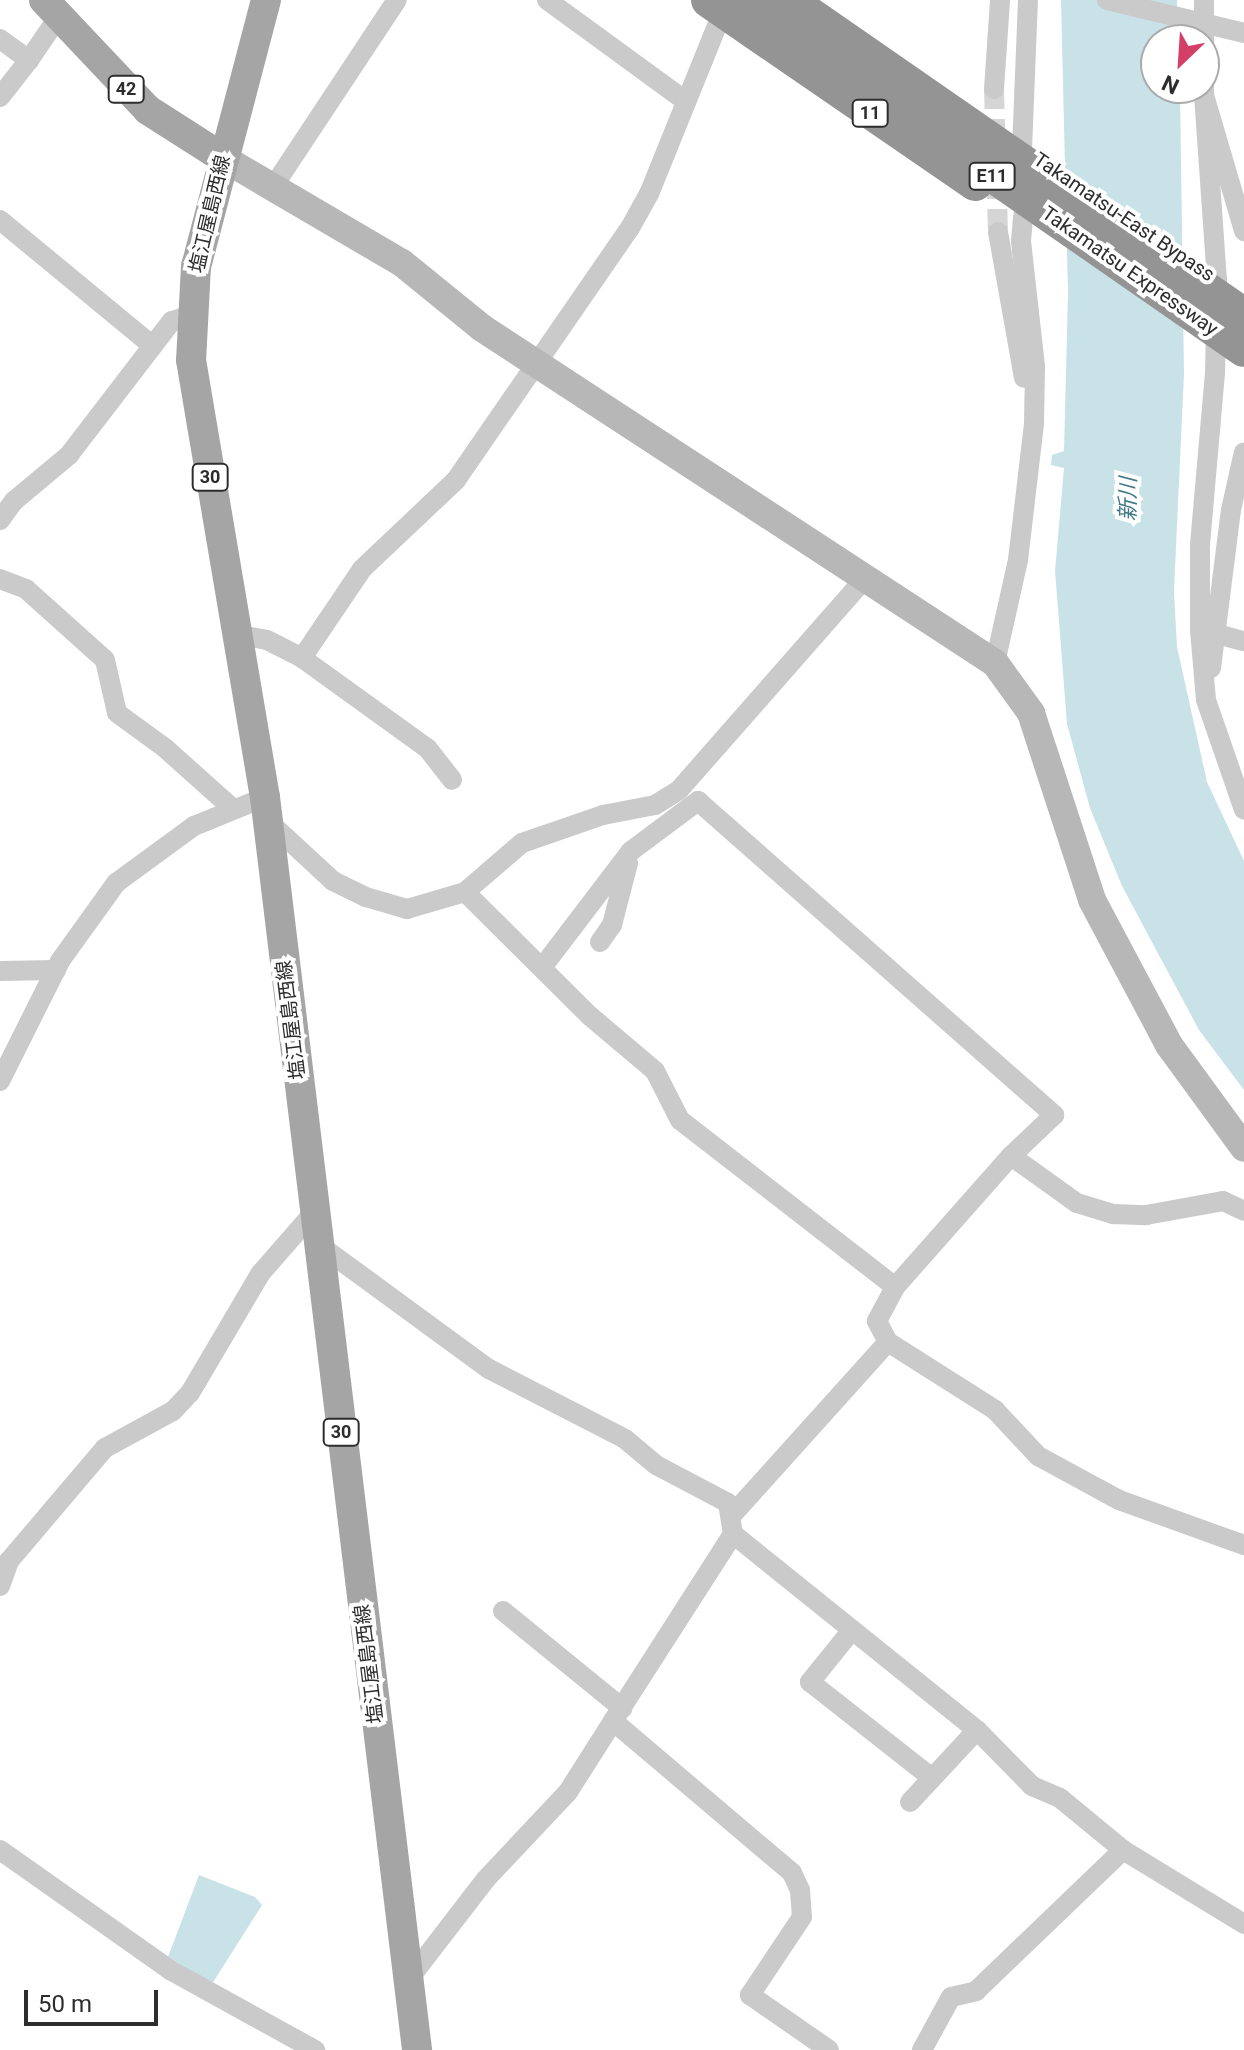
<!DOCTYPE html>
<meta charset="utf-8">
<style>
body{margin:0}
#map{position:relative;width:1244px;height:2050px;overflow:hidden;background:#fff;font-family:Roboto,"Noto Sans JP",sans-serif}
div>[style]{position:absolute}
.water>*{inset:0;background:#c9e2e8}
.street-tunnel>*{height:20px;margin-top:-10px;transform-origin:0;background:repeating-linear-gradient(90deg,#d5d5d5 0 20px,transparent 0 30px)}
.street>*{height:20px;margin:-10px;padding:0 10px;transform-origin:10px;border-radius:10px;background:#cacaca}
.secondary>*{height:28px;margin:-14px;padding:0 14px;transform-origin:14px;border-radius:14px;background:#b7b7b7}
.primary>*{height:30px;margin:-15px;padding:0 15px;transform-origin:15px;border-radius:15px;background:#a5a5a5}
.highway>*{height:36px;margin:-18px;padding:0 18px;transform-origin:18px;border-radius:18px;background:#949494}
.highway-bridge>*{height:36px;margin:-18px;padding:0 18px;transform-origin:18px;border-radius:18px;background:#949494}
span{translate:-50% -50%;white-space:nowrap;text-align:center;line-height:1.15;-webkit-text-stroke:8px #fff;paint-order:stroke}
.shield-label span{padding:2px 6px;background:#fff;border:2px solid;border-radius:6px;-webkit-text-stroke-width:0}
.shield-label{font-size:18px;color:#2d2d2d;font-weight:700}
.street-label{font-size:20px;color:#2d2d2d}
.water-label{font-size:22px;color:#437a87;font-style:italic}
.north{position:absolute;left:1140px;top:24px;width:80px;height:80px;box-sizing:border-box;background:#fff;border:2px solid #ababab;border-radius:50%;rotate:205deg;font-size:22px;font-weight:700;line-height:32px;text-align:center;color:#2d2d2d}
.north::after{content:'';display:block;margin:auto;width:28px;height:36px;background:#d43f67;clip-path:polygon(50% 0,100% 100%,50% 72%,0 100%)}
.scale{position:absolute;left:24px;top:1990px;width:134px;height:36px;box-sizing:border-box;border:4px solid #2d2d2d;border-top:0;padding-left:10px;font-size:24px;line-height:28px;white-space:nowrap;color:#2d2d2d;-webkit-text-stroke:6px #fff;paint-order:stroke}
</style>
<div id="map">
<div class="water">
<i style="clip-path:polygon(1061px 0,1177px 0,1178px 40px,1156px 40px,1156px 88px,1180px 88px,1184px 374px,1174px 591px,1177px 647px,1207px 782px,1244px 861px,1244px 1090px,1199px 1030px,1122px 886px,1090px 808px,1067px 724px,1055px 571px,1064px 468px,1051px 465px,1052px 455px,1064px 451px,1068px 293px)"></i>
<i style="clip-path:polygon(199px 1875px,255px 1897px,262px 1905px,212px 1984px,168px 1957px)"></i>
</div>
<div class="street-tunnel">
<i style="left:994px;top:89px;width:143px;rotate:88.4deg"></i>
</div>
<div class="street">
<i style="left:547px;top:0;width:170px;rotate:36.1deg"></i>
<i style="left:1107px;top:0;width:141px;rotate:13.5deg"></i>
<i style="left:1204px;top:0;width:95px;rotate:90deg"></i>
<i style="left:1204px;top:95px;width:142px;rotate:73.6deg"></i>
<i style="left:0;top:39px;width:36px;rotate:36deg"></i>
<i style="left:29px;top:60px;width:53px;rotate:-55.7deg"></i>
<i style="left:994px;top:89px;width:89px;rotate:-86.1deg"></i>
<i style="left:1204px;top:95px;width:184px;rotate:86deg"></i>
<i style="left:1217px;top:279px;width:94px;rotate:91.2deg"></i>
<i style="left:1215px;top:373px;width:174px;rotate:95deg"></i>
<i style="left:1200px;top:546px;width:84px;rotate:90deg"></i>
<i style="left:1200px;top:630px;width:70px;rotate:85.1deg"></i>
<i style="left:1206px;top:700px;width:116px;rotate:70.9deg"></i>
<i style="left:0;top:97px;width:47px;rotate:-51.9deg"></i>
<i style="left:1022px;top:149px;width:149px;rotate:-87.7deg"></i>
<i style="left:273px;top:187px;width:224px;rotate:-56.5deg"></i>
<i style="left:0;top:220px;width:198px;rotate:39.5deg"></i>
<i style="left:998px;top:232px;width:148px;rotate:79.9deg"></i>
<i style="left:0;top:520px;width:24px;rotate:-54deg"></i>
<i style="left:14px;top:501px;width:72px;rotate:-39.9deg"></i>
<i style="left:69px;top:455px;width:169px;rotate:-52.5deg"></i>
<i style="left:172px;top:321px;width:21px;rotate:-17deg"></i>
<i style="left:0;top:579px;width:28px;rotate:21deg"></i>
<i style="left:26px;top:589px;width:106px;rotate:41.9deg"></i>
<i style="left:105px;top:660px;width:54px;rotate:77.2deg"></i>
<i style="left:117px;top:713px;width:59px;rotate:36.1deg"></i>
<i style="left:165px;top:748px;width:90px;rotate:41.8deg"></i>
<i style="left:1217px;top:634px;width:28px;rotate:15deg"></i>
<i style="left:239px;top:635px;width:28px;rotate:10deg"></i>
<i style="left:267px;top:640px;width:39px;rotate:27deg"></i>
<i style="left:302px;top:658px;width:155px;rotate:35.8deg"></i>
<i style="left:428px;top:749px;width:39px;rotate:52deg"></i>
<i style="left:302px;top:658px;width:107px;rotate:-56deg"></i>
<i style="left:362px;top:569px;width:129px;rotate:-43.4deg"></i>
<i style="left:456px;top:480px;width:306px;rotate:-55.4deg"></i>
<i style="left:630px;top:228px;width:39px;rotate:-61deg"></i>
<i style="left:649px;top:194px;width:206px;rotate:-68deg"></i>
<i style="left:995px;top:663px;width:106px;rotate:-77.4deg"></i>
<i style="left:1018px;top:560px;width:138px;rotate:-83.3deg"></i>
<i style="left:1034px;top:423px;width:57px;rotate:-89deg"></i>
<i style="left:1035px;top:366px;width:126px;rotate:-96.4deg"></i>
<i style="left:1021px;top:241px;width:25px;rotate:-85deg"></i>
<i style="left:1211px;top:668px;width:159px;rotate:-82.8deg"></i>
<i style="left:1231px;top:510px;width:59px;rotate:-77.4deg"></i>
<i style="left:267px;top:820px;width:90px;rotate:42.7deg"></i>
<i style="left:333px;top:881px;width:37px;rotate:26deg"></i>
<i style="left:366px;top:897px;width:43px;rotate:16.3deg"></i>
<i style="left:407px;top:909px;width:60px;rotate:-16.3deg"></i>
<i style="left:465px;top:892px;width:176px;rotate:44.8deg"></i>
<i style="left:590px;top:1016px;width:85px;rotate:40.2deg"></i>
<i style="left:655px;top:1071px;width:55px;rotate:63deg"></i>
<i style="left:680px;top:1120px;width:272px;rotate:37.8deg"></i>
<i style="left:465px;top:892px;width:75px;rotate:-40.7deg"></i>
<i style="left:522px;top:843px;width:86px;rotate:-19.1deg"></i>
<i style="left:603px;top:815px;width:53px;rotate:-10.9deg"></i>
<i style="left:655px;top:805px;width:28px;rotate:-32deg"></i>
<i style="left:679px;top:790px;width:283px;rotate:-48.7deg"></i>
<i style="left:600px;top:942px;width:21px;rotate:-55deg"></i>
<i style="left:612px;top:925px;width:64px;rotate:-75.5deg"></i>
<i style="left:544px;top:965px;width:143px;rotate:-52.7deg"></i>
<i style="left:631px;top:851px;width:84px;rotate:-36.7deg"></i>
<i style="left:698px;top:801px;width:475px;rotate:41.4deg"></i>
<i style="left:1054px;top:1115px;width:59px;rotate:136.4deg"></i>
<i style="left:0;top:971px;width:56px;rotate:-1deg"></i>
<i style="left:0;top:1081px;width:134px;rotate:-63.4deg"></i>
<i style="left:60px;top:961px;width:96px;rotate:-54.3deg"></i>
<i style="left:116px;top:883px;width:97px;rotate:-36.2deg"></i>
<i style="left:194px;top:826px;width:77px;rotate:-22.2deg"></i>
<i style="left:318px;top:1244px;width:212px;rotate:36.2deg"></i>
<i style="left:489px;top:1369px;width:153px;rotate:27.2deg"></i>
<i style="left:625px;top:1439px;width:40px;rotate:40deg"></i>
<i style="left:656px;top:1465px;width:81px;rotate:27.8deg"></i>
<i style="left:728px;top:1503px;width:31px;rotate:81deg"></i>
<i style="left:733px;top:1534px;width:222px;rotate:122.7deg"></i>
<i style="left:888px;top:1342px;width:24px;rotate:-118deg"></i>
<i style="left:877px;top:1321px;width:38px;rotate:-62deg"></i>
<i style="left:895px;top:1287px;width:175px;rotate:-48.5deg"></i>
<i style="left:1011px;top:1156px;width:81px;rotate:35.5deg"></i>
<i style="left:1077px;top:1203px;width:38px;rotate:17deg"></i>
<i style="left:1113px;top:1214px;width:33px;rotate:2deg"></i>
<i style="left:1146px;top:1215px;width:78px;rotate:-10.3deg"></i>
<i style="left:1223px;top:1201px;width:23px;rotate:25deg"></i>
<i style="left:732px;top:1515px;width:233px;rotate:-48deg"></i>
<i style="left:888px;top:1342px;width:127px;rotate:32.4deg"></i>
<i style="left:995px;top:1410px;width:63px;rotate:46.9deg"></i>
<i style="left:1038px;top:1456px;width:92px;rotate:28.5deg"></i>
<i style="left:1119px;top:1500px;width:133px;rotate:19.8deg"></i>
<i style="left:733px;top:1534px;width:313px;rotate:38.8deg"></i>
<i style="left:977px;top:1730px;width:78px;rotate:45.5deg"></i>
<i style="left:1032px;top:1786px;width:30px;rotate:23deg"></i>
<i style="left:1060px;top:1798px;width:82px;rotate:39.5deg"></i>
<i style="left:1123px;top:1850px;width:142px;rotate:31.4deg"></i>
<i style="left:0;top:1586px;width:27px;rotate:-70deg"></i>
<i style="left:9px;top:1561px;width:148px;rotate:-49.7deg"></i>
<i style="left:105px;top:1448px;width:77px;rotate:-28.6deg"></i>
<i style="left:173px;top:1411px;width:25px;rotate:-47deg"></i>
<i style="left:190px;top:1393px;width:138px;rotate:-59.5deg"></i>
<i style="left:260px;top:1274px;width:82px;rotate:-48.9deg"></i>
<i style="left:503px;top:1611px;width:154px;rotate:39.2deg"></i>
<i style="left:852px;top:1630px;width:67px;rotate:128.9deg"></i>
<i style="left:810px;top:1682px;width:155px;rotate:38.2deg"></i>
<i style="left:910px;top:1802px;width:98px;rotate:-47.1deg"></i>
<i style="left:0;top:1850px;width:208px;rotate:35.2deg"></i>
<i style="left:170px;top:1970px;width:166px;rotate:28.9deg"></i>
<i style="left:409px;top:1979px;width:126px;rotate:-52.4deg"></i>
<i style="left:486px;top:1879px;width:120px;rotate:-46.7deg"></i>
<i style="left:568px;top:1792px;width:84px;rotate:-57.6deg"></i>
<i style="left:613px;top:1721px;width:235px;rotate:40.3deg"></i>
<i style="left:792px;top:1873px;width:19px;rotate:65deg"></i>
<i style="left:800px;top:1890px;width:27px;rotate:86deg"></i>
<i style="left:802px;top:1917px;width:94px;rotate:123.7deg"></i>
<i style="left:750px;top:1995px;width:96px;rotate:34.8deg"></i>
<i style="left:922px;top:2050px;width:60px;rotate:-61.3deg"></i>
<i style="left:951px;top:1997px;width:26px;rotate:-13deg"></i>
<i style="left:976px;top:1991px;width:204px;rotate:-43.8deg"></i>
</div>
<div class="secondary">
<i style="left:223px;top:158px;width:208px;rotate:30.4deg"></i>
<i style="left:402px;top:263px;width:103px;rotate:39.1deg"></i>
<i style="left:482px;top:328px;width:613px;rotate:33.15deg"></i>
<i style="left:995px;top:663px;width:62px;rotate:54.2deg"></i>
<i style="left:1031px;top:713px;width:197px;rotate:71.9deg"></i>
<i style="left:1092px;top:900px;width:164px;rotate:62deg"></i>
<i style="left:1169px;top:1045px;width:127px;rotate:53.9deg"></i>
</div>
<div class="primary">
<i style="left:44px;top:0;width:151px;rotate:46.6deg"></i>
<i style="left:148px;top:110px;width:89px;rotate:32.6deg"></i>
<i style="left:266px;top:0;width:275px;rotate:104.7deg"></i>
<i style="left:196px;top:266px;width:94px;rotate:93deg"></i>
<i style="left:191px;top:360px;width:443px;rotate:80.4deg"></i>
<i style="left:265px;top:797px;width:1262px;rotate:83.08deg"></i>
</div>
<div class="highway">
<i style="left:709px;top:0;width:323px;rotate:34.5deg"></i>
</div>
<div class="highway-bridge">
<i style="left:741px;top:0;width:612px;rotate:34.75deg"></i>
<i style="left:788px;top:0;width:555px;rotate:34.72deg"></i>
</div>
<div class="shield-label">
<span style="left:126px;top:89px">42</span>
<span style="left:870px;top:113px">11</span>
<span style="left:992px;top:176px">E11</span>
<span style="left:210px;top:477px">30</span>
<span style="left:341px;top:1432px">30</span>
</div>
<div class="street-label">
<span style="left:210px;top:214px;rotate:-77deg">塩江屋島西線</span>
<span style="left:1124px;top:217px;rotate:34deg">Takamatsu-East Bypass</span>
<span style="left:1130px;top:271px;rotate:35deg">Takamatsu Expressway</span>
<span style="left:291px;top:1020px;rotate:-97deg">塩江屋島西線</span>
<span style="left:369px;top:1664px;rotate:-97deg">塩江屋島西線</span>
</div>
<div class="water-label">
<span style="left:1128px;top:499px;rotate:-89deg">新川</span>
</div>
<div class="north">N</div>
<div class="scale">50 m</div>
</div>
